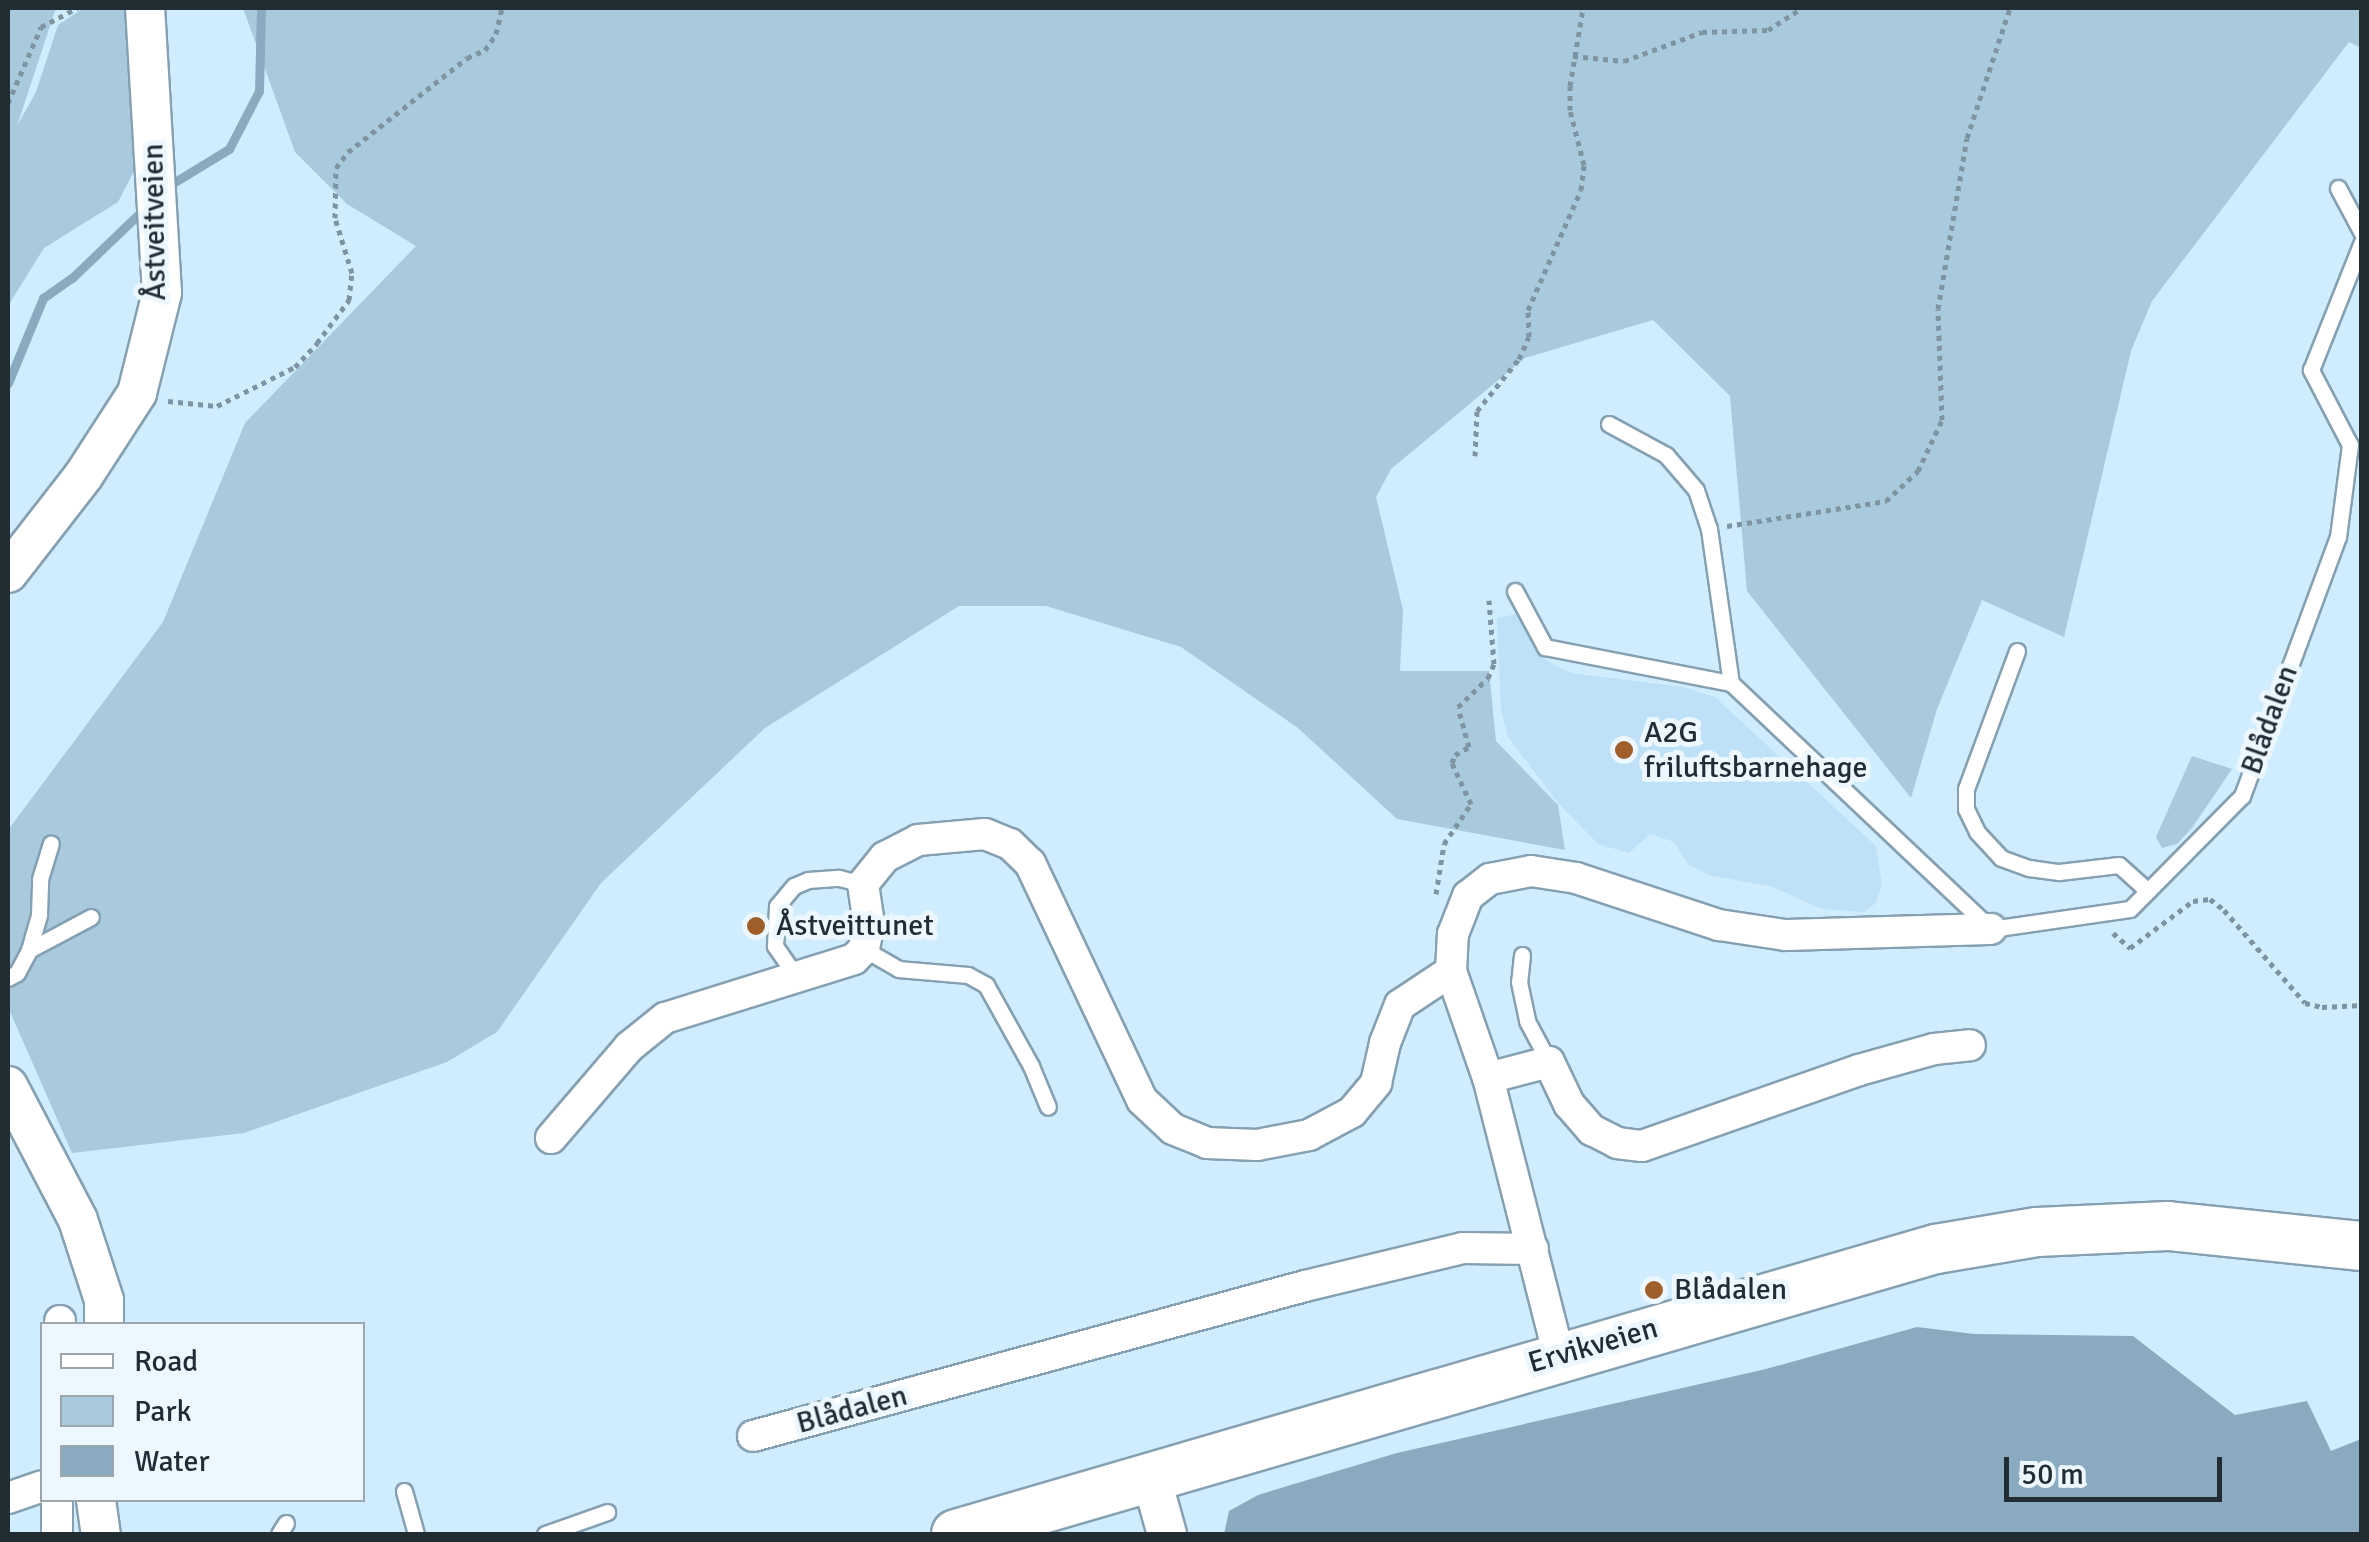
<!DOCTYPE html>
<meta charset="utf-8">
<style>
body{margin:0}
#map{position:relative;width:2369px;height:1542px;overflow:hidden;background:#d0edff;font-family:Signika,sans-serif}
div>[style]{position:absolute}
.built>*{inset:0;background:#bee1f8}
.green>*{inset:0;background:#a9c9dd}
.water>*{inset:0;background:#89aabf}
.stream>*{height:9px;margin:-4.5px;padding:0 4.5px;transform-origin:4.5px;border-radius:4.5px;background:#89aabf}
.path>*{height:5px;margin-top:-2.5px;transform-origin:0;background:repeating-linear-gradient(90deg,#7f94a1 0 5px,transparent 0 10px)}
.roads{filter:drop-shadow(2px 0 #85a0b1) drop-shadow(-2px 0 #85a0b1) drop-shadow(0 2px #85a0b1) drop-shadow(0 -2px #85a0b1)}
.service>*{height:15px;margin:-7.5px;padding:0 7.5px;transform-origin:7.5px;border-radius:7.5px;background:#fff}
.minor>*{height:30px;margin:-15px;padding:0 15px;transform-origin:15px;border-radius:15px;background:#fff}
.tertiary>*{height:38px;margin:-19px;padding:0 19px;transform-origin:19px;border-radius:19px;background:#fff}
.primary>*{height:48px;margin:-24px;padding:0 24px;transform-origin:24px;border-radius:24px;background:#fff}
.dots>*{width:28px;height:28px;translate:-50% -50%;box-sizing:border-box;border:5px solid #ecf7ff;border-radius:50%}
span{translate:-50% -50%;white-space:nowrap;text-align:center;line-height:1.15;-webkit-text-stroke:10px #ecf7ff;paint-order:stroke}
.street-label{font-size:30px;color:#212c33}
.poi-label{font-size:30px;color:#212c33}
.left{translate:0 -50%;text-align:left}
.frame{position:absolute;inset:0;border:10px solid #212c33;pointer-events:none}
.legend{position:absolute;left:40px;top:1322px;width:325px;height:180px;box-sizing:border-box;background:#ecf7ff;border:2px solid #9ba6ad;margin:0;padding:12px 18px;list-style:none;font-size:30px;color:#212c33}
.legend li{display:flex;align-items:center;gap:20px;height:50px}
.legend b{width:50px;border:2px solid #9ba6ad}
.scale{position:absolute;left:2004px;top:1457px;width:218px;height:45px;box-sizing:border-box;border:5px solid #212c33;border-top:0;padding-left:12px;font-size:30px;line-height:35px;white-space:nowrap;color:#212c33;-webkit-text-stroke:8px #ecf7ff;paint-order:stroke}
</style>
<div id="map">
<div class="built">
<i style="clip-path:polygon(1516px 614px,1527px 622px,1545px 659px,1556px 666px,1571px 673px,1683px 687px,1715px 697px,1876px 846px,1882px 885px,1876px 903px,1864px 912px,1822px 909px,1770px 886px,1711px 876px,1688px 864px,1674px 842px,1650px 834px,1629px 853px,1598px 844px,1559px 804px,1508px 737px,1501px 711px,1497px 618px)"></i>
</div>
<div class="green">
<i style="clip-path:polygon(8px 8px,56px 8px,17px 126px,36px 92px,58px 25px,84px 8px,153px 8px,148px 144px,118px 202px,44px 248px,8px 306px)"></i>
<i style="clip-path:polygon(243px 8px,2361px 8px,2361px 48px,2349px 42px,2152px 301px,2131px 351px,2064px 637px,1982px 600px,1937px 709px,1911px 798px,1747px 591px,1730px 396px,1653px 320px,1525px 358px,1391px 469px,1376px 497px,1403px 610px,1400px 671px,1489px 671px,1496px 741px,1558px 805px,1565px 850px,1397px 819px,1298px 728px,1181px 647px,1046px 606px,959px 606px,765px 728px,601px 883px,497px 1032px,447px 1062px,244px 1133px,72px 1153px,8px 1007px,8px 830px,163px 622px,245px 423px,416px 246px,347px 204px,295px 152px)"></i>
<i style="clip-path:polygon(2192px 756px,2232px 769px,2192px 828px,2177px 844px,2162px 848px,2156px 837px)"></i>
</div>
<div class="water">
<i style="clip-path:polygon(1917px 1327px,1974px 1334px,2133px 1336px,2235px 1415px,2307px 1401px,2331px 1451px,2361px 1439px,2361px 1534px,1224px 1534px,1229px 1511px,1258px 1495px,1397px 1453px,1766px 1369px)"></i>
</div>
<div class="stream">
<i style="left:165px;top:188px;width:75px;rotate:-31.4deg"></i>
<i style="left:229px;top:149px;width:65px;rotate:-62.7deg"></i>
<i style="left:259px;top:91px;width:83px;rotate:-88.6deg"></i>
<i style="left:8px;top:383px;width:92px;rotate:-67.6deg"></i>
<i style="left:43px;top:298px;width:35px;rotate:-35deg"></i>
<i style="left:72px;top:278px;width:100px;rotate:-43.8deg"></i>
</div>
<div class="path">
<i style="left:1573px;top:56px;width:51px;rotate:5.6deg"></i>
<i style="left:1624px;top:61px;width:83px;rotate:-20.4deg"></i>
<i style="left:1702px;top:32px;width:66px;rotate:-1.7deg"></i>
<i style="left:1768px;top:30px;width:40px;rotate:-32.9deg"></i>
<i style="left:8px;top:103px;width:83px;rotate:-66.5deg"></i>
<i style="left:41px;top:27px;width:41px;rotate:-27.8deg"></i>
<i style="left:168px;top:401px;width:49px;rotate:5.8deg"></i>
<i style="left:217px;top:406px;width:87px;rotate:-26.6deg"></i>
<i style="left:295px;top:367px;width:33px;rotate:-47deg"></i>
<i style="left:317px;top:343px;width:54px;rotate:-53.3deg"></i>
<i style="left:349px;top:300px;width:27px;rotate:-84deg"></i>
<i style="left:352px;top:273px;width:58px;rotate:-107.2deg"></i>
<i style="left:335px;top:218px;width:50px;rotate:-88.9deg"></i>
<i style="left:336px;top:168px;width:20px;rotate:-53deg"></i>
<i style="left:348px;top:152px;width:152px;rotate:-38.3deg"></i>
<i style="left:467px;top:58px;width:20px;rotate:-24deg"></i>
<i style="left:485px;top:50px;width:19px;rotate:-55deg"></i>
<i style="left:496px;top:34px;width:27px;rotate:-77deg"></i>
<i style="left:1475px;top:456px;width:45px;rotate:-87.5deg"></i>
<i style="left:1477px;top:411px;width:67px;rotate:-51.1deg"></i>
<i style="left:1519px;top:359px;width:24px;rotate:-66deg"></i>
<i style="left:1529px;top:337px;width:27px;rotate:-92deg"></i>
<i style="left:1528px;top:310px;width:131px;rotate:-66.2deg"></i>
<i style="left:1581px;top:190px;width:25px;rotate:-83deg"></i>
<i style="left:1584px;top:165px;width:57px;rotate:-104.3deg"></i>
<i style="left:1570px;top:110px;width:24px;rotate:-90deg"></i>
<i style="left:1570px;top:86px;width:79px;rotate:-80.5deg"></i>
<i style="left:1727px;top:526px;width:161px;rotate:-8.9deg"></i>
<i style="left:1886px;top:501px;width:44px;rotate:-43.2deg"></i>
<i style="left:1918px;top:471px;width:56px;rotate:-64.8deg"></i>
<i style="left:1942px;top:420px;width:111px;rotate:-92.1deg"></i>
<i style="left:1938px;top:309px;width:173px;rotate:-80.4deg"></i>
<i style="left:1967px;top:138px;width:137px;rotate:-71.7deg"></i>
<i style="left:1436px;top:894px;width:51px;rotate:-80.9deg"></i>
<i style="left:1444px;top:844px;width:48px;rotate:-56deg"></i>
<i style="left:1471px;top:804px;width:45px;rotate:-114.9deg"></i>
<i style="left:1452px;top:763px;width:9px;rotate:-69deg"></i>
<i style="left:1455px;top:755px;width:16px;rotate:-30deg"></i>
<i style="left:1469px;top:747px;width:41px;rotate:-105.4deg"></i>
<i style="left:1458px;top:707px;width:42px;rotate:-44deg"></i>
<i style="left:1488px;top:678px;width:15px;rotate:-67deg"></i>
<i style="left:1494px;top:664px;width:64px;rotate:-94.5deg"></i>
<i style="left:2113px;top:933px;width:23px;rotate:41deg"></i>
<i style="left:2130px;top:948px;width:79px;rotate:-36.7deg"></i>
<i style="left:2193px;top:901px;width:17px;rotate:-7deg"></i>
<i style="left:2210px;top:899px;width:18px;rotate:38deg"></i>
<i style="left:2224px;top:910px;width:123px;rotate:48.9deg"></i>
<i style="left:2305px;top:1003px;width:17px;rotate:13deg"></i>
<i style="left:2322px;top:1007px;width:40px;rotate:-2.9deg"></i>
</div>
<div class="roads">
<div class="service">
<i style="left:2338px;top:188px;width:51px;rotate:61.9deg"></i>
<i style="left:1609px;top:424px;width:65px;rotate:28.5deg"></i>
<i style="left:1666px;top:455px;width:46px;rotate:49.4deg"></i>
<i style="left:1696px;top:490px;width:41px;rotate:71.6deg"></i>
<i style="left:1709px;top:529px;width:156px;rotate:81.9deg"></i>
<i style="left:1515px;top:591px;width:64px;rotate:61.8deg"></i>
<i style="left:1545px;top:647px;width:189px;rotate:11deg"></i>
<i style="left:1731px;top:683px;width:358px;rotate:43.4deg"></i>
<i style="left:1991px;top:929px;width:140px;rotate:-8.2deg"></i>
<i style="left:2130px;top:909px;width:159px;rotate:-45.3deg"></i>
<i style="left:2242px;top:796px;width:276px;rotate:-69.7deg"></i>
<i style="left:2338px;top:537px;width:93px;rotate:-82.6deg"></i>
<i style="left:2350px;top:445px;width:85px;rotate:-117.5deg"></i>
<i style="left:2311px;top:370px;width:138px;rotate:-68.3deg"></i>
<i style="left:2017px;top:651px;width:147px;rotate:110.3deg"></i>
<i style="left:1966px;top:789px;width:20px;rotate:90deg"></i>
<i style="left:1966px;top:809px;width:25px;rotate:64deg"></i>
<i style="left:1977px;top:832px;width:35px;rotate:47deg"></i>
<i style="left:2001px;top:858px;width:30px;rotate:20deg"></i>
<i style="left:2029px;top:868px;width:30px;rotate:8deg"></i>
<i style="left:2059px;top:872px;width:60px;rotate:-6.7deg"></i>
<i style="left:2119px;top:865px;width:39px;rotate:42deg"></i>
<i style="left:864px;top:949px;width:39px;rotate:30deg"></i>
<i style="left:898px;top:969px;width:70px;rotate:4.9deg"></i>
<i style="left:968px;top:975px;width:21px;rotate:29deg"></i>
<i style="left:986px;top:985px;width:93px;rotate:60.9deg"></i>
<i style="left:1031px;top:1066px;width:44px;rotate:67.5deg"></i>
<i style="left:29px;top:950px;width:70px;rotate:-28deg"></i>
<i style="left:1522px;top:955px;width:27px;rotate:96deg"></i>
<i style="left:1519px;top:982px;width:40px;rotate:78deg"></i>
<i style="left:1527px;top:1021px;width:47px;rotate:61.8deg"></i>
<i style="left:796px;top:976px;width:37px;rotate:-125deg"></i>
<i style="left:775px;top:946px;width:40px;rotate:-87.1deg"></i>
<i style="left:777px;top:906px;width:26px;rotate:-50deg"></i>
<i style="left:794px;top:886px;width:15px;rotate:-23deg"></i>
<i style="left:808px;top:880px;width:31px;rotate:-4deg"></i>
<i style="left:839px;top:878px;width:25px;rotate:14deg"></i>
<i style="left:8px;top:978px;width:10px;rotate:-29deg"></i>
<i style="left:17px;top:973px;width:26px;rotate:-62deg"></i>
<i style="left:29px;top:950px;width:37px;rotate:-74deg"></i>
<i style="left:39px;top:914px;width:35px;rotate:-88deg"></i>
<i style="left:40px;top:879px;width:37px;rotate:-73deg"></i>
<i style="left:404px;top:1491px;width:45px;rotate:74.4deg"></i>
<i style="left:279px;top:1534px;width:13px;rotate:-58deg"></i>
<i style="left:545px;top:1534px;width:66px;rotate:-19.5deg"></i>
</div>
<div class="minor">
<i style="left:1488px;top:1078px;width:63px;rotate:-14.7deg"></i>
<i style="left:1549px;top:1062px;width:47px;rotate:64.5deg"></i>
<i style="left:1569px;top:1104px;width:35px;rotate:49deg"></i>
<i style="left:1592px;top:1130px;width:28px;rotate:27deg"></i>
<i style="left:1617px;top:1143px;width:25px;rotate:7deg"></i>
<i style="left:1642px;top:1146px;width:230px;rotate:-19.3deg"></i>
<i style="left:1859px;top:1070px;width:78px;rotate:-15.6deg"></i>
<i style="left:1934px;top:1049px;width:36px;rotate:-6deg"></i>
<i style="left:551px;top:1138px;width:120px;rotate:-49.4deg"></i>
<i style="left:629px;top:1047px;width:46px;rotate:-38.9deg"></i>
<i style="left:665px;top:1018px;width:198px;rotate:-17.3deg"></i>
<i style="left:854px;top:959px;width:14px;rotate:-45deg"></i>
<i style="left:864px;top:949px;width:25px;rotate:-79deg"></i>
<i style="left:869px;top:924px;width:40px;rotate:-98.5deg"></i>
<i style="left:863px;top:884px;width:35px;rotate:-51deg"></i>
<i style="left:885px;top:857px;width:37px;rotate:-27deg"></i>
<i style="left:918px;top:840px;width:67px;rotate:-5.1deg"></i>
<i style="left:985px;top:834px;width:27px;rotate:22deg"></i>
<i style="left:1010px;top:844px;width:28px;rotate:44deg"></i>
<i style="left:1030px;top:863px;width:262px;rotate:64.7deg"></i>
<i style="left:1142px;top:1100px;width:42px;rotate:43.1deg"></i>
<i style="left:1173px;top:1129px;width:37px;rotate:22deg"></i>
<i style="left:1207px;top:1143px;width:50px;rotate:2.3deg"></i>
<i style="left:1257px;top:1145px;width:53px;rotate:-10.9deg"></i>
<i style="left:1309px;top:1135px;width:49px;rotate:-28.1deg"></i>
<i style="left:1352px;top:1112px;width:38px;rotate:-50deg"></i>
<i style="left:1376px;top:1083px;width:41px;rotate:-77.3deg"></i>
<i style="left:1385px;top:1043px;width:41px;rotate:-68.5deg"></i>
<i style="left:1400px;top:1005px;width:61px;rotate:-33.7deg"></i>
<i style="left:60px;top:1321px;width:3px;rotate:90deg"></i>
<i style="left:1559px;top:1356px;width:287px;rotate:-104.3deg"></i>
<i style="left:1488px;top:1078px;width:113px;rotate:-109.1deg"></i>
<i style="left:1451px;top:971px;width:37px;rotate:-87deg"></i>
<i style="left:1453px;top:934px;width:41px;rotate:-68.5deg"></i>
<i style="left:1468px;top:896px;width:28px;rotate:-38deg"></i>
<i style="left:1490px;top:879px;width:42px;rotate:-11deg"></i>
<i style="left:1531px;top:871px;width:46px;rotate:8.8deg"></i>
<i style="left:1576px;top:878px;width:151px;rotate:18.2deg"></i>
<i style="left:1719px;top:925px;width:67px;rotate:8.6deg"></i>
<i style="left:1785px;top:935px;width:206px;rotate:-1.7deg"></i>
<i style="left:753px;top:1436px;width:572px;rotate:-15.2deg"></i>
<i style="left:1305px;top:1286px;width:163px;rotate:-13.5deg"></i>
<i style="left:1463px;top:1248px;width:70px;rotate:0.8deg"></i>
<i style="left:8px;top:1498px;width:36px;rotate:-19deg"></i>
<i style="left:57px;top:1500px;width:34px;rotate:90deg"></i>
</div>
<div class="tertiary">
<i style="left:8px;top:573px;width:124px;rotate:-52.2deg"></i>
<i style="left:84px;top:475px;width:98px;rotate:-57.1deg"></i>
<i style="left:137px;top:393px;width:103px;rotate:-76deg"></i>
<i style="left:162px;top:293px;width:286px;rotate:-93.4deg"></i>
<i style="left:8px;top:1086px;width:151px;rotate:62.4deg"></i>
<i style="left:78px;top:1220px;width:84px;rotate:72deg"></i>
<i style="left:104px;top:1300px;width:24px;rotate:90deg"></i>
<i style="left:1151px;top:1477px;width:59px;rotate:74.3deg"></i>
<i style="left:96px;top:1500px;width:34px;rotate:82deg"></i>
</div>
<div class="primary">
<i style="left:956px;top:1534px;width:1021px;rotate:-16.22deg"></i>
<i style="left:1936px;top:1249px;width:102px;rotate:-9.6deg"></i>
<i style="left:2037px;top:1232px;width:131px;rotate:-2.6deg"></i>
<i style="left:2168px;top:1226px;width:195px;rotate:5.9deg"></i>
</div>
</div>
<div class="dots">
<i style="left:1624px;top:750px;background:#a05e2b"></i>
<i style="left:756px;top:926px;background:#a05e2b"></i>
<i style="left:1654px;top:1290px;background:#a05e2b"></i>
</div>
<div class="street-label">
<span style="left:155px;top:222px;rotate:-91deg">Åstveitveien</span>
<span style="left:2270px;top:720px;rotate:-70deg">Blådalen</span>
<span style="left:1593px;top:1346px;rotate:-16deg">Ervikveien</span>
<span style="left:852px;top:1410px;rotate:-15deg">Blådalen</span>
</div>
<div class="poi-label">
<span class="left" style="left:1644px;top:750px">A2G<br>friluftsbarnehage</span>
<span class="left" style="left:776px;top:926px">Åstveittunet</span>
<span class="left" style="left:1674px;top:1290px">Blådalen</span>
</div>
<div class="frame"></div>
<ul class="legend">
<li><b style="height:12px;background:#fff"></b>Road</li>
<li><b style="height:28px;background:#a9c9dd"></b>Park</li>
<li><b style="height:28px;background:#89aabf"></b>Water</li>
</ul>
<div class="scale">50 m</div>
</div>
